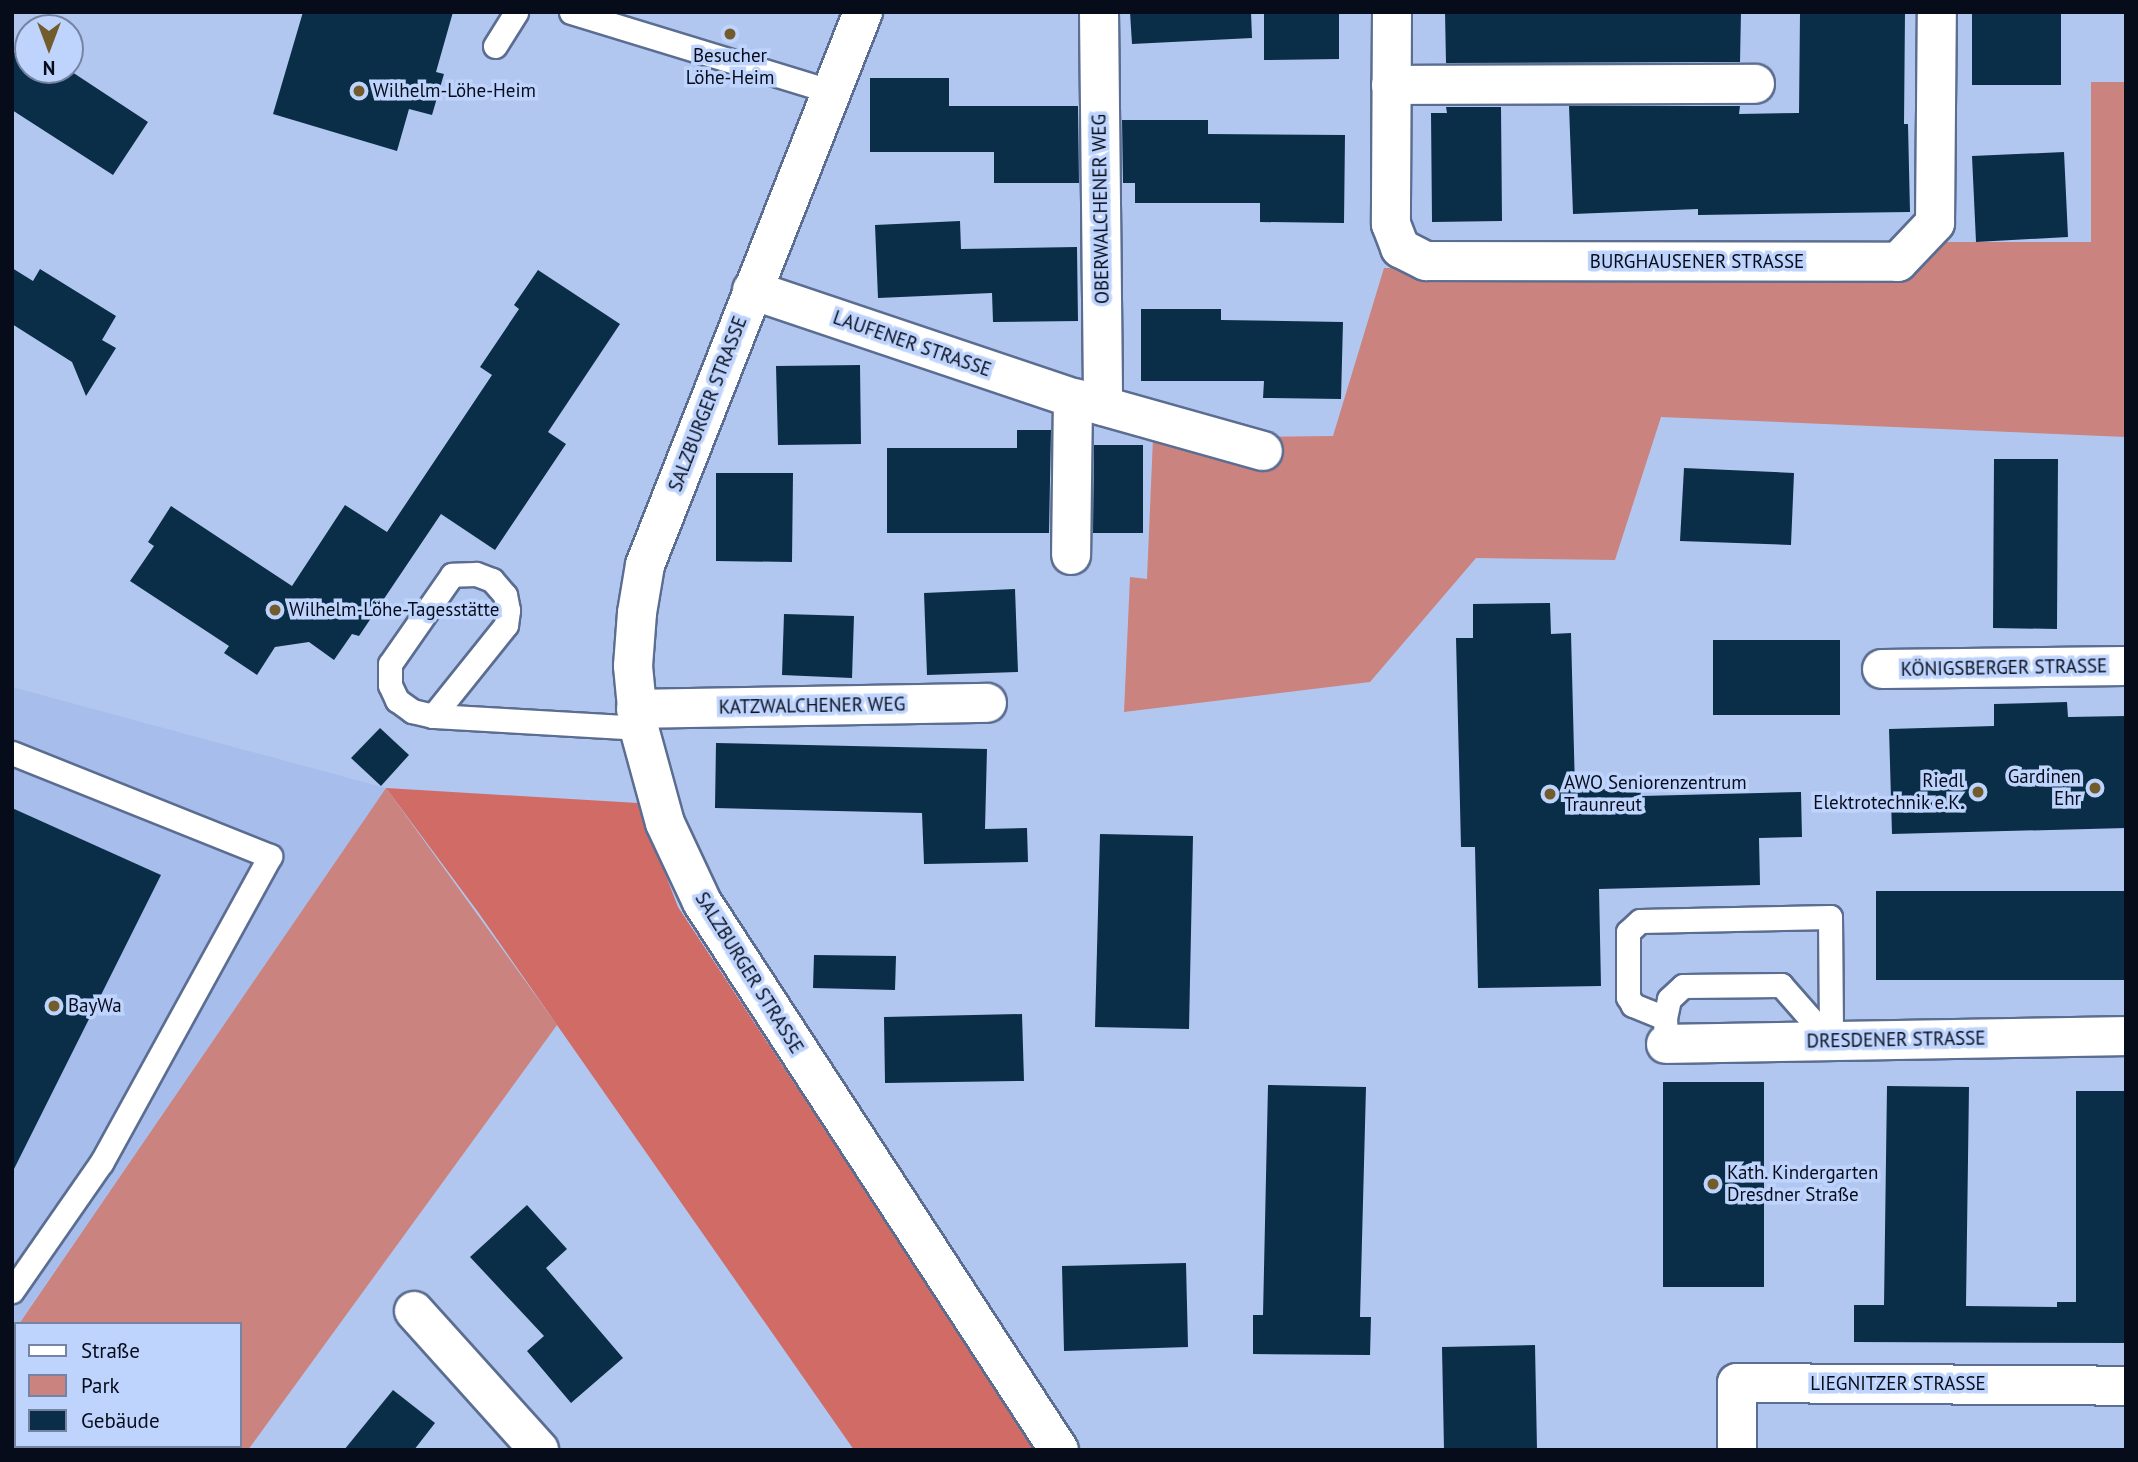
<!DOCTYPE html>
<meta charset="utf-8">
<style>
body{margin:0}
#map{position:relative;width:2138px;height:1462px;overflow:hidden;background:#b2c7ef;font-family:"PT Sans",sans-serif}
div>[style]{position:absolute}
.built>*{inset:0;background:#a7beed}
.green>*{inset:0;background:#ca837e}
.forest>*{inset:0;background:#d06b66}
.building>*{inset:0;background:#0a2e48}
.roads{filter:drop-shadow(2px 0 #5b6d91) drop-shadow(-2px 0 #5b6d91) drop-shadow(0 2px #5b6d91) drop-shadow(0 -2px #5b6d91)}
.service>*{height:23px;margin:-11.5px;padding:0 11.5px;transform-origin:11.5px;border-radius:11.5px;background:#fff}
.minor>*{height:38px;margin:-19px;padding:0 19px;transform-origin:19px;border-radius:19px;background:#fff}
.dots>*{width:19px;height:19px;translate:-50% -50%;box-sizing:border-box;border:4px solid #bfd4fd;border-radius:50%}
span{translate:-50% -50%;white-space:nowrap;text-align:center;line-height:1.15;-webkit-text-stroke:7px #bfd4fd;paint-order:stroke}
.poi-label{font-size:19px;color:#060c1a}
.left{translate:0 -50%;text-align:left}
.right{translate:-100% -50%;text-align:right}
.street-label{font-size:19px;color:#060c1a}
.frame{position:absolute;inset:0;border:14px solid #060c1a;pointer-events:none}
.legend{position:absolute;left:14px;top:1322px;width:228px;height:126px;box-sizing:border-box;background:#bfd4fd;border:2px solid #7584a2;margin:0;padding:9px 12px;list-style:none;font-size:21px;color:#060c1a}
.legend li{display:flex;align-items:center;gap:14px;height:35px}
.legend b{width:35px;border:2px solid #7584a2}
.north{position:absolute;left:14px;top:14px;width:70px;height:70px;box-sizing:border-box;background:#bfd4fd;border:2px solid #7584a2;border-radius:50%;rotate:180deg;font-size:19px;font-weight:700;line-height:28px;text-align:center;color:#060c1a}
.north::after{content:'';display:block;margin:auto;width:24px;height:32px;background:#725c2c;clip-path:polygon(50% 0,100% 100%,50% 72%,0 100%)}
</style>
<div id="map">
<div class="built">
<i style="clip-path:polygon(12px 687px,386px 788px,12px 1333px)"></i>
</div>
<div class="green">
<i style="clip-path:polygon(2091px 82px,2126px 82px,2126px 437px,1661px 417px,1615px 560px,1476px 558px,1370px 682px,1124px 712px,1130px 577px,1147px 579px,1153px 438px,1333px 436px,1384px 268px,1897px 272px,1937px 242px,2091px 242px)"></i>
<i style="clip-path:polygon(386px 788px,557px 1025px,248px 1450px,12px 1450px,12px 1333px,16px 1328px,16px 1446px,240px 1446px,240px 1324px,19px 1324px)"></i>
</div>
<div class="forest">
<i style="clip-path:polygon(386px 788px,638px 803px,678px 907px,1036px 1450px,854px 1450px,478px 912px)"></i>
</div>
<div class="building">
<i style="clip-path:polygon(303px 12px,453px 12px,436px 72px,444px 74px,432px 115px,409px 109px,397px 151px,273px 114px)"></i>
<i style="clip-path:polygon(1130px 12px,1251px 12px,1252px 38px,1132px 44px)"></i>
<i style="clip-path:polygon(1264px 12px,1339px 12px,1339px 59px,1264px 60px)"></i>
<i style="clip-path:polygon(1445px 12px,1741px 12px,1740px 62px,1446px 63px)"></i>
<i style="clip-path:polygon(1800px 12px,1905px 12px,1904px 124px,1908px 124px,1910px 212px,1698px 215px,1698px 209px,1573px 214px,1569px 106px,1740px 106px,1739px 114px,1799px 113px)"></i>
<i style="clip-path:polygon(1972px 12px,2061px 12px,2061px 85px,1972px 85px)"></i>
<i style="clip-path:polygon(12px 51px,28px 61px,28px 70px,69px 70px,148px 122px,113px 175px,12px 110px)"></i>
<i style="clip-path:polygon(870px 78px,949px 78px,949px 106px,1078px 106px,1079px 183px,994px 183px,994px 152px,870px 152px)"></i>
<i style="clip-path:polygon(1446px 107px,1501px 107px,1502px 221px,1432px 222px,1431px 113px,1447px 113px)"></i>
<i style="clip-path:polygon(1122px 120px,1208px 120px,1208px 134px,1345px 135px,1344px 223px,1260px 222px,1260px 203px,1135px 203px,1135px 183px,1123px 183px)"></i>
<i style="clip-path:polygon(2064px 152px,2068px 237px,1976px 242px,1972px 156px)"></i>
<i style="clip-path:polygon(960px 221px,961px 249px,1077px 247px,1078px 321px,993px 322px,992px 293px,878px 298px,875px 225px)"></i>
<i style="clip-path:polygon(12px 268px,33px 281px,40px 269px,116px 316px,102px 340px,116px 348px,86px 396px,72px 362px,12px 324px)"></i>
<i style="clip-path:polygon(538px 270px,620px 324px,548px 432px,566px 444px,495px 550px,441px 514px,359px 636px,352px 634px,334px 660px,309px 642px,275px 647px,257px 675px,224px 653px,229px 646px,130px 581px,154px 546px,148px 542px,171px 506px,292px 586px,345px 505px,387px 532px,492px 375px,480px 367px,519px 309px,514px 305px)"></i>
<i style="clip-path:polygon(1141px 309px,1221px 309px,1221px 320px,1343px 322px,1341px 399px,1263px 398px,1264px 381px,1141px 381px)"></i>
<i style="clip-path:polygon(860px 365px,861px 444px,778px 445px,776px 366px)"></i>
<i style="clip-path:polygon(1017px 430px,1051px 430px,1049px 533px,887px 533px,887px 448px,1017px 448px)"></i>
<i style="clip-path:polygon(1094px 445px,1143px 445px,1143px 533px,1093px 533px)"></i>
<i style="clip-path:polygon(1994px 459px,2058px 459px,2057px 629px,1993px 628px)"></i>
<i style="clip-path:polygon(1684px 468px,1794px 473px,1791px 545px,1680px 541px)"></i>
<i style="clip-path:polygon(716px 473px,793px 473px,792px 562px,716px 561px)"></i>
<i style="clip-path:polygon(1015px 589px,1018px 672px,927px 675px,924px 593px)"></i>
<i style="clip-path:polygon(1550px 603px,1551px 634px,1571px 633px,1575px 790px,1640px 788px,1641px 796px,1801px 792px,1802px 837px,1759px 838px,1760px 885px,1599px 889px,1601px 986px,1478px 988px,1475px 847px,1461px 847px,1456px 638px,1473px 638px,1473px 604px)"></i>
<i style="clip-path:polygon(784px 614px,854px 616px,852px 678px,782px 675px)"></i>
<i style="clip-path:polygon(1713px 640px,1840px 640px,1840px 715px,1713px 715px)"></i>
<i style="clip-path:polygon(2067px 702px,2068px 717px,2126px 716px,2126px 828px,1892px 834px,1889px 729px,1994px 726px,1994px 704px)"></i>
<i style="clip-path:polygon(380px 728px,409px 755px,381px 786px,351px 758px)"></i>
<i style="clip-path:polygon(716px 743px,987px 749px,985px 829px,1027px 828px,1028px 862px,924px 864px,922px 813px,715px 808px)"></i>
<i style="clip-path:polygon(12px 808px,161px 875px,12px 1173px)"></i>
<i style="clip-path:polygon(1100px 834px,1193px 836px,1189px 1029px,1095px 1027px)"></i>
<i style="clip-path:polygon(1876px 891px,2126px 891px,2126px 980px,1876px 980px)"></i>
<i style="clip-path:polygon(814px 955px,896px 956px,895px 990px,813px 988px)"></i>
<i style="clip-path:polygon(1022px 1014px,1024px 1081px,885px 1083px,884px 1017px)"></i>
<i style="clip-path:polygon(1663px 1082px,1764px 1082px,1764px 1287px,1663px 1287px)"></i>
<i style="clip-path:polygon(1268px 1085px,1366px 1087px,1360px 1317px,1371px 1317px,1370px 1355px,1253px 1354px,1253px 1315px,1263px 1315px)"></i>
<i style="clip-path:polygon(1887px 1086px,1969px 1087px,1966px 1306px,2057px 1307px,2057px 1302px,2076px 1302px,2076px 1091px,2126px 1091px,2126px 1343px,1854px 1342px,1854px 1305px,1884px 1305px)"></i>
<i style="clip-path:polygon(527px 1205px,567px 1249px,546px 1268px,623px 1358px,571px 1403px,527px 1351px,544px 1336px,470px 1257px)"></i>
<i style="clip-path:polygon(1186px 1263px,1188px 1347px,1064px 1351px,1062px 1266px)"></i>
<i style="clip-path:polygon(1535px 1345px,1537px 1450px,1444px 1450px,1442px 1347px)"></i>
<i style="clip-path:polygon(393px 1390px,435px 1423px,414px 1450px,344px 1450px)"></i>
</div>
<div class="roads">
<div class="service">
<i style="left:571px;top:12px;width:273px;rotate:17deg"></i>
<i style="left:495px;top:46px;width:40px;rotate:-58deg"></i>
<i style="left:433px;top:716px;width:117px;rotate:-51.3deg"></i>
<i style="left:506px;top:625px;width:15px;rotate:-82deg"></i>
<i style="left:508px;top:610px;width:15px;rotate:-101deg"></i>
<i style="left:505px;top:595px;width:20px;rotate:-131deg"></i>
<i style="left:492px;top:580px;width:17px;rotate:-159deg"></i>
<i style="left:476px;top:574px;width:24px;rotate:178deg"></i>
<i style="left:452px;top:575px;width:108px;rotate:124.9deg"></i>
<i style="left:390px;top:664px;width:21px;rotate:90deg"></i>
<i style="left:390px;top:685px;width:17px;rotate:65deg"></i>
<i style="left:397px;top:700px;width:19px;rotate:36deg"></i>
<i style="left:412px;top:711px;width:22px;rotate:13deg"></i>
<i style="left:433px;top:716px;width:206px;rotate:3.3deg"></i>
<i style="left:12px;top:753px;width:278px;rotate:21.8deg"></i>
<i style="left:270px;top:856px;width:350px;rotate:118.8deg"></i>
<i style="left:101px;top:1163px;width:156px;rotate:124.8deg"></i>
<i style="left:1665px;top:1018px;width:19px;rotate:-78deg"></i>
<i style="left:1669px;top:999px;width:19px;rotate:-43deg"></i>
<i style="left:1683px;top:986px;width:98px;rotate:-0.6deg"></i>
<i style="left:1781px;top:985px;width:76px;rotate:48.7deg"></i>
<i style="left:1666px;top:1044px;width:26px;rotate:-92deg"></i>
<i style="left:1665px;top:1018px;width:35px;rotate:-158deg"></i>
<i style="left:1633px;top:1005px;width:9px;rotate:-122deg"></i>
<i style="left:1628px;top:997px;width:65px;rotate:-90deg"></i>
<i style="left:1628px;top:932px;width:16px;rotate:-43deg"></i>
<i style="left:1640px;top:921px;width:190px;rotate:-1.2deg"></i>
<i style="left:1830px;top:917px;width:125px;rotate:89.5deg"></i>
</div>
<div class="minor">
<i style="left:863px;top:12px;width:594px;rotate:111.52deg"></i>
<i style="left:645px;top:565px;width:49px;rotate:99.5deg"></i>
<i style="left:637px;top:613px;width:53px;rotate:94.3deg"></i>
<i style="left:633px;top:666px;width:62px;rotate:84.5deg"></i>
<i style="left:639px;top:728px;width:98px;rotate:74.7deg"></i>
<i style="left:665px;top:823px;width:87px;rotate:64.9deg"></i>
<i style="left:702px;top:902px;width:654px;rotate:56.92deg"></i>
<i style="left:1099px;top:12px;width:394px;rotate:89.4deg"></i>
<i style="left:1392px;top:12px;width:212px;rotate:90.3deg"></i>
<i style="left:1391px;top:224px;width:26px;rotate:69deg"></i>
<i style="left:1400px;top:248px;width:29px;rotate:27deg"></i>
<i style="left:1426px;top:261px;width:472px;rotate:0.1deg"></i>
<i style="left:1898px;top:262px;width:54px;rotate:-46.5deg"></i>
<i style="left:1935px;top:223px;width:211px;rotate:-89.5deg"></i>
<i style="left:1391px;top:85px;width:364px;rotate:-0.2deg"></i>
<i style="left:752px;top:290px;width:339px;rotate:18.6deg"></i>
<i style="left:1073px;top:398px;width:157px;rotate:90.7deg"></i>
<i style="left:1078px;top:399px;width:192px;rotate:15.7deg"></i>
<i style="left:1882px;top:669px;width:244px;rotate:-0.7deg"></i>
<i style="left:636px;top:709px;width:351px;rotate:-1deg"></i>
<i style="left:1666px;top:1044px;width:460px;rotate:-1deg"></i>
<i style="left:414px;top:1311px;width:187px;rotate:48deg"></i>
<i style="left:1737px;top:1450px;width:67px;rotate:-90deg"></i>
<i style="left:1737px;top:1383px;width:389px;rotate:0.4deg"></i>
</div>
</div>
<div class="dots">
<i style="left:730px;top:34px;background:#725c2c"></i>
<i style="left:359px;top:91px;background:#725c2c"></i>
<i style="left:275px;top:610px;background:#725c2c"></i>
<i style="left:2095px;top:788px;background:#725c2c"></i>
<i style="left:1978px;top:792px;background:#725c2c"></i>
<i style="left:1550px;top:794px;background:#725c2c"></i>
<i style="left:54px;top:1006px;background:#725c2c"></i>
<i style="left:1713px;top:1184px;background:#725c2c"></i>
</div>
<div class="poi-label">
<span style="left:730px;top:67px">Besucher<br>Löhe-Heim</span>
<span class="left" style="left:373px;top:91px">Wilhelm-Löhe-Heim</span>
<span class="left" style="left:289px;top:610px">Wilhelm-Löhe-Tagesstätte</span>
<span class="right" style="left:2081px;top:788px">Gardinen<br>Ehr</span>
<span class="right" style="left:1964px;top:792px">Riedl<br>Elektrotechnik e.K.</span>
<span class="left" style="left:1564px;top:794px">AWO Seniorenzentrum<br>Traunreut</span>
<span class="left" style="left:68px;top:1006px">BayWa</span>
<span class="left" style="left:1727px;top:1184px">Kath. Kindergarten<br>Dresdner Straße</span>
</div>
<div class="street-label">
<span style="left:1101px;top:209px;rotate:-91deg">OBERWALCHENER WEG</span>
<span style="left:1697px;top:262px">BURGHAUSENER STRASSE</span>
<span style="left:912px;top:344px;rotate:19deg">LAUFENER STRASSE</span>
<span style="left:708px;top:404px;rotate:-69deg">SALZBURGER STRASSE</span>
<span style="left:2004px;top:668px;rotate:-1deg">KÖNIGSBERGER STRASSE</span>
<span style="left:812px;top:706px;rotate:-1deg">KATZWALCHENER WEG</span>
<span style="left:749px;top:973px;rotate:58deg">SALZBURGER STRASSE</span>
<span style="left:1896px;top:1040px;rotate:-1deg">DRESDENER STRASSE</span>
<span style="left:1898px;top:1384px">LIEGNITZER STRASSE</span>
</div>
<div class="frame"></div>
<ul class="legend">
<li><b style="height:9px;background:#fff"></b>Straße</li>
<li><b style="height:19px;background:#ca837e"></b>Park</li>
<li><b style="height:19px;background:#0a2e48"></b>Gebäude</li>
</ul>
<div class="north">N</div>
</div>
